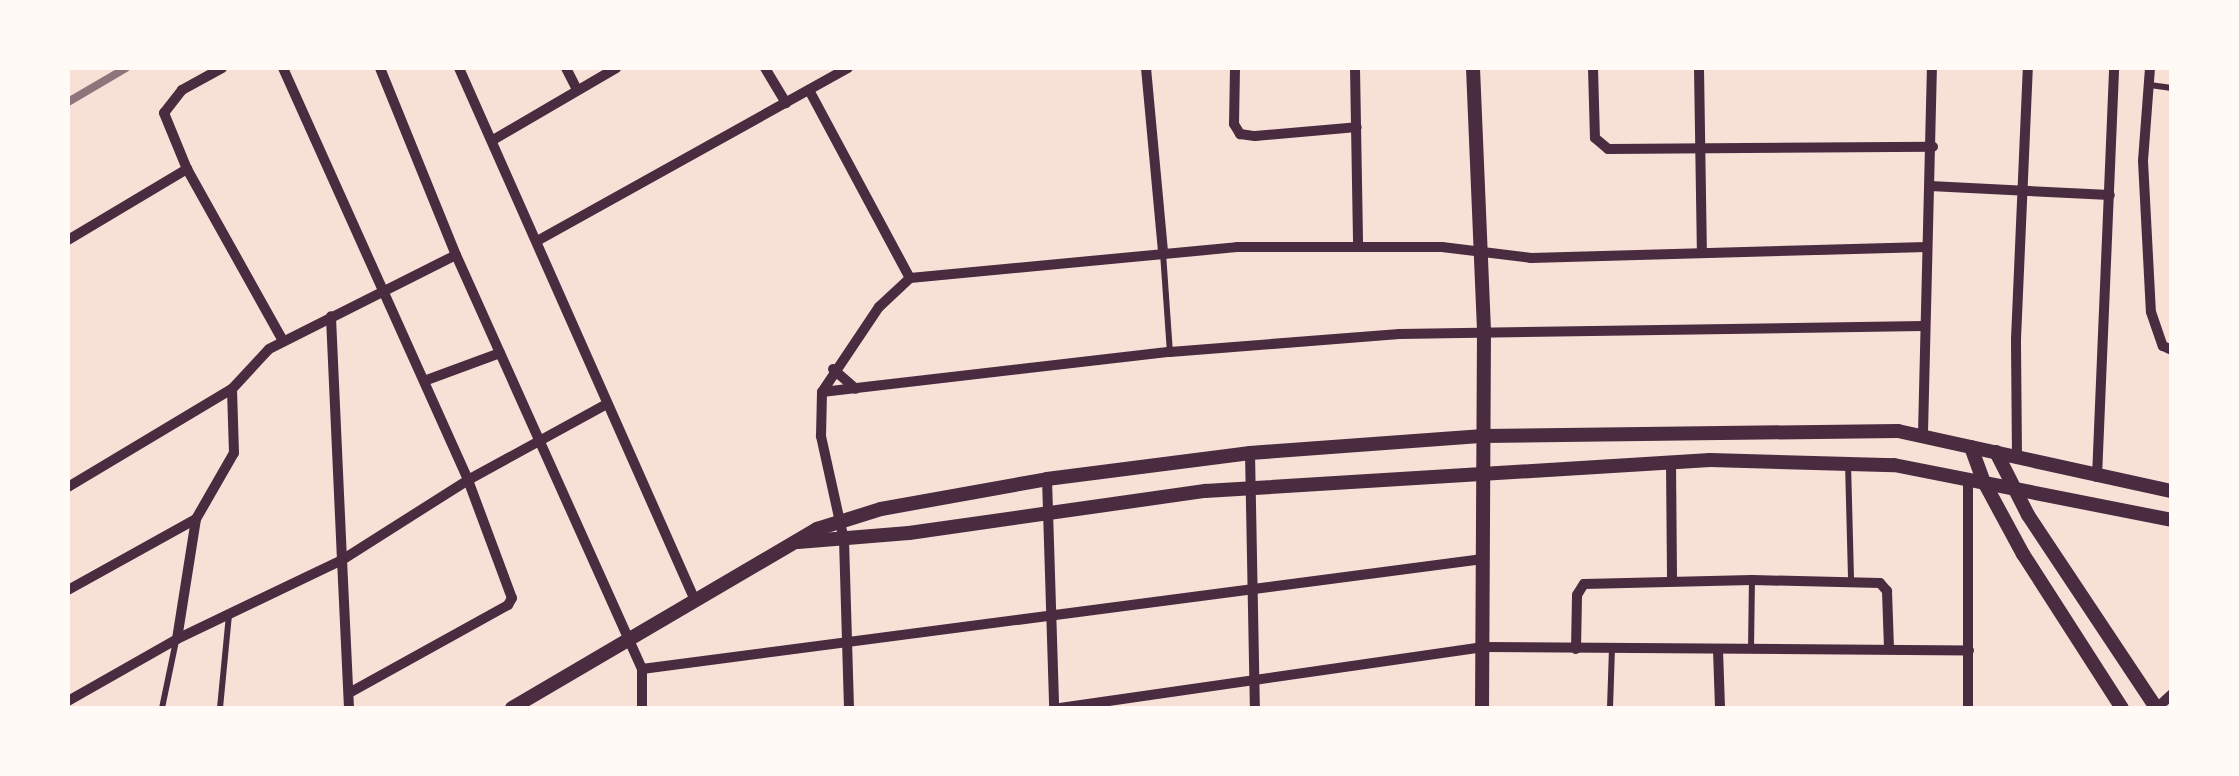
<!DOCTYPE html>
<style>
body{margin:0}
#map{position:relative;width:2239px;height:776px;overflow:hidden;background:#f7e1d7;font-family:"Space Grotesk",sans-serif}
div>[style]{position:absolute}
.service>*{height:6px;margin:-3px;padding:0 3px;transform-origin:3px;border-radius:3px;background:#4a2c40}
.minor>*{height:10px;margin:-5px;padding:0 5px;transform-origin:5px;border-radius:5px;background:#4a2c40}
.tertiary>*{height:14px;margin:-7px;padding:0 7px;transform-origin:7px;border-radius:7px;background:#4a2c40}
.rail>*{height:8px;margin:-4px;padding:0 4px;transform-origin:4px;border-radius:4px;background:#8f747c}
span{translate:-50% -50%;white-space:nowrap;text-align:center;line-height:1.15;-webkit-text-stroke:8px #fffaf5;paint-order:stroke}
.frame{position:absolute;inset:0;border:70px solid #fffaf5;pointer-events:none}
</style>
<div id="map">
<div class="service">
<i style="left:2150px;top:85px;width:22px;rotate:8deg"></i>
<i style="left:1163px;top:253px;width:99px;rotate:86deg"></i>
<i style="left:1848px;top:463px;width:118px;rotate:88.5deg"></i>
<i style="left:1751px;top:649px;width:69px;rotate:-89.2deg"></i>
<i style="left:162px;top:708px;width:68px;rotate:-78.2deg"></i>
<i style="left:220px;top:708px;width:93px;rotate:-84.5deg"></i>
<i style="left:1610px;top:708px;width:59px;rotate:-88.1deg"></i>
</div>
<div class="minor">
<i style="left:222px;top:68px;width:46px;rotate:151.2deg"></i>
<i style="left:182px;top:90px;width:29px;rotate:128deg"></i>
<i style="left:164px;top:113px;width:61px;rotate:67.7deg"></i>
<i style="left:187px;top:169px;width:197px;rotate:60.8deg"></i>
<i style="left:283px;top:68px;width:452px;rotate:65.8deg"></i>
<i style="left:468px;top:480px;width:126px;rotate:69.6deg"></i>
<i style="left:512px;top:598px;width:8px;rotate:120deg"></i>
<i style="left:508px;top:605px;width:182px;rotate:151deg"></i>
<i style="left:380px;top:68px;width:202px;rotate:67.9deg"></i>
<i style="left:456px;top:255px;width:454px;rotate:65.8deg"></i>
<i style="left:642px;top:669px;width:39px;rotate:90deg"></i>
<i style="left:459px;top:68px;width:580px;rotate:66.09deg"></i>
<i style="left:566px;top:68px;width:25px;rotate:63deg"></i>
<i style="left:765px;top:68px;width:41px;rotate:59deg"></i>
<i style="left:1146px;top:68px;width:186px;rotate:84.7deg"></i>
<i style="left:1235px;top:68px;width:56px;rotate:91deg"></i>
<i style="left:1234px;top:124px;width:12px;rotate:59deg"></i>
<i style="left:1240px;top:134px;width:15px;rotate:8deg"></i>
<i style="left:1255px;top:136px;width:102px;rotate:-5deg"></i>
<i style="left:1355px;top:68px;width:178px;rotate:89deg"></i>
<i style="left:1593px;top:68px;width:70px;rotate:88.4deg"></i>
<i style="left:1595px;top:138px;width:17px;rotate:40deg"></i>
<i style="left:1608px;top:149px;width:325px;rotate:-0.4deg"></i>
<i style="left:1699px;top:68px;width:185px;rotate:89.1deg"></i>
<i style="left:2150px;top:68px;width:93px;rotate:94.3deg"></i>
<i style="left:2143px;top:161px;width:151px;rotate:87deg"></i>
<i style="left:2151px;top:312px;width:36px;rotate:71deg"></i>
<i style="left:2163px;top:346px;width:10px;rotate:24deg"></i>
<i style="left:809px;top:90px;width:213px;rotate:61.8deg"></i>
<i style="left:493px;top:140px;width:143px;rotate:-30.3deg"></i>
<i style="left:1930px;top:186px;width:180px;rotate:2.9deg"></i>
<i style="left:68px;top:240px;width:139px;rotate:-30.8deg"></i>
<i style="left:537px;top:241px;width:356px;rotate:-29.1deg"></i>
<i style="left:833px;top:369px;width:30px;rotate:41deg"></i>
<i style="left:424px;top:381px;width:81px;rotate:-20.2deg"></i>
<i style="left:822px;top:392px;width:350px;rotate:-6.6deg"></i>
<i style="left:1170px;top:352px;width:230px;rotate:-4.5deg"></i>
<i style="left:1399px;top:334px;width:524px;rotate:-0.87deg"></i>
<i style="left:1923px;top:433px;width:365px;rotate:-88.6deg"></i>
<i style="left:1250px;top:453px;width:255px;rotate:88.9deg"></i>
<i style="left:2017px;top:458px;width:119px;rotate:-90.5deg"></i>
<i style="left:2016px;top:339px;width:271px;rotate:-87.5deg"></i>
<i style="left:1671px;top:462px;width:119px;rotate:89.5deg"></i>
<i style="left:2097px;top:477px;width:409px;rotate:-87.6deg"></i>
<i style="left:1047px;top:479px;width:229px;rotate:88.2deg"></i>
<i style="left:1968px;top:480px;width:228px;rotate:90deg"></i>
<i style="left:68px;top:487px;width:191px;rotate:-30.9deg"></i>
<i style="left:232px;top:389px;width:54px;rotate:-47.2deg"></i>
<i style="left:269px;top:349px;width:209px;rotate:-26.7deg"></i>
<i style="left:68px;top:590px;width:146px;rotate:-29deg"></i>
<i style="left:196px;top:519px;width:76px;rotate:-60.1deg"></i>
<i style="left:234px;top:453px;width:64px;rotate:-91.8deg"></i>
<i style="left:177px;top:639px;width:121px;rotate:-81deg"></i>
<i style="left:1576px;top:649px;width:54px;rotate:-88.9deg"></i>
<i style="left:1577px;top:595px;width:13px;rotate:-58deg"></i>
<i style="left:1584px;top:584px;width:168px;rotate:-1.4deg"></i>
<i style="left:1752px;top:580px;width:128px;rotate:1.3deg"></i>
<i style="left:1880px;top:583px;width:11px;rotate:49deg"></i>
<i style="left:1887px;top:591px;width:57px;rotate:88deg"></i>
<i style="left:1718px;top:650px;width:58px;rotate:88deg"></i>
<i style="left:642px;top:669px;width:848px;rotate:-7.45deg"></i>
<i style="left:68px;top:701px;width:125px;rotate:-29.6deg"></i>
<i style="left:177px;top:639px;width:183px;rotate:-25.6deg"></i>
<i style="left:342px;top:560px;width:244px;rotate:-92.6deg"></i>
<i style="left:349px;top:708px;width:148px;rotate:-92.7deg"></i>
<i style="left:342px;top:560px;width:149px;rotate:-32.4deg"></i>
<i style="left:468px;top:480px;width:158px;rotate:-28.7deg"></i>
<i style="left:849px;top:708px;width:168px;rotate:-91.7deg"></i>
<i style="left:844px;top:540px;width:107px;rotate:-102.5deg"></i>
<i style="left:821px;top:436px;width:44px;rotate:-88.7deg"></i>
<i style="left:822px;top:392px;width:102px;rotate:-56.2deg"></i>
<i style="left:879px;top:307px;width:42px;rotate:-43.1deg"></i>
<i style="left:910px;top:278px;width:328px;rotate:-5.4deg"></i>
<i style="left:1237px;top:247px;width:205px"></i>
<i style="left:1442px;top:247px;width:90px;rotate:7deg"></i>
<i style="left:1531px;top:258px;width:396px;rotate:-1.6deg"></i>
<i style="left:1060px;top:708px;width:428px;rotate:-8.2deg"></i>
<i style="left:1484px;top:647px;width:485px;rotate:0.4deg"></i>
<i style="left:2157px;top:708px;width:21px;rotate:-43deg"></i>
</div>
<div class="tertiary">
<i style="left:1473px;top:68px;width:262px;rotate:87.6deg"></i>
<i style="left:1484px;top:330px;width:378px;rotate:90.3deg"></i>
<i style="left:1971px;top:447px;width:37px;rotate:70deg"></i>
<i style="left:1984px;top:482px;width:82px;rotate:61.6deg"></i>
<i style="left:2023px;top:554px;width:183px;rotate:57.3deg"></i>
<i style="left:1996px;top:452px;width:71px;rotate:63.1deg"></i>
<i style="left:2028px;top:515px;width:232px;rotate:56.4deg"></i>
<i style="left:798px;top:542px;width:111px;rotate:-4.6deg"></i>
<i style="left:909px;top:533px;width:299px;rotate:-8.1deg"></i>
<i style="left:1205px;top:491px;width:506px;rotate:-3.51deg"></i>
<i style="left:1710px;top:460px;width:184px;rotate:1.6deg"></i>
<i style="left:1894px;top:465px;width:283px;rotate:11.2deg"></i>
<i style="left:512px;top:708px;width:354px;rotate:-30.4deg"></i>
<i style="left:817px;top:529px;width:67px;rotate:-17.4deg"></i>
<i style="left:881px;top:509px;width:169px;rotate:-10.2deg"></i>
<i style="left:1047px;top:479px;width:205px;rotate:-7.3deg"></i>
<i style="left:1250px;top:453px;width:234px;rotate:-4.2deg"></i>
<i style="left:1483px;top:436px;width:415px;rotate:-0.7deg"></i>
<i style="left:1898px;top:431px;width:280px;rotate:12.4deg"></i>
</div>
<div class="rail">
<i style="left:68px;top:102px;width:67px;rotate:-30.4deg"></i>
</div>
<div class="frame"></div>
</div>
